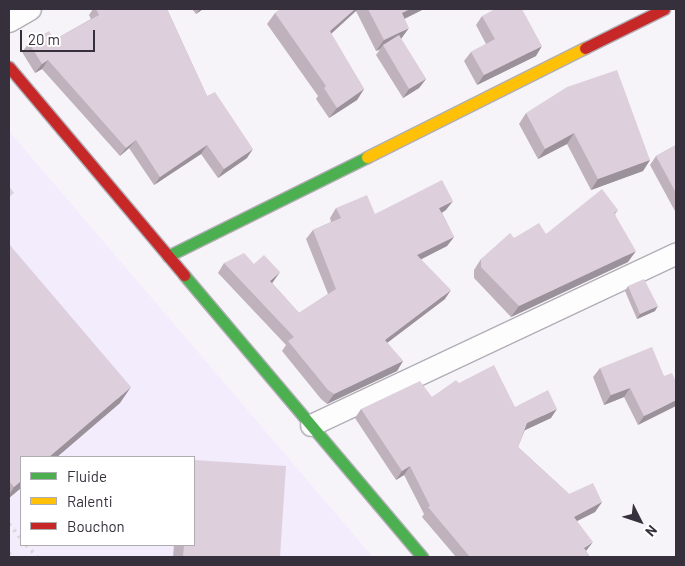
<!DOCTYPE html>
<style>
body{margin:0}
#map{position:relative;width:685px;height:566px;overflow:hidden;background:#f6f4f9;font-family:Barlow,sans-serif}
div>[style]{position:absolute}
.built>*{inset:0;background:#f3ecfc}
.roads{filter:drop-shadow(1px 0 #b1aeb6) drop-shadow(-1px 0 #b1aeb6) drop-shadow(0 1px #b1aeb6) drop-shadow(0 -1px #b1aeb6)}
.street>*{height:21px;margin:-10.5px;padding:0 10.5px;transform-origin:10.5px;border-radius:10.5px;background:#fefdfe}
.fast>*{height:11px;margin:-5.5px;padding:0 5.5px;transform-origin:5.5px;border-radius:5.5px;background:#4caf50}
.slow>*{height:11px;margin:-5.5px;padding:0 5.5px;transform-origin:5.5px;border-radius:5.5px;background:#ffc107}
.jam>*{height:11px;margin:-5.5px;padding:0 5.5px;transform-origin:5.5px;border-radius:5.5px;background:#c62828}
.rail>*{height:4px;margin-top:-2px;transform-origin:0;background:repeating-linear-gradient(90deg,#d9d8da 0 2.5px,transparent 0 7.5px)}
.wall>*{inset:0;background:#bfb2bd}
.shaded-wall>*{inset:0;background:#9b919a}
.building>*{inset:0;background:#decfdc}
span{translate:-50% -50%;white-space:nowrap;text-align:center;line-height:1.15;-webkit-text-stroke:5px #fff;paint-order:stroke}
.frame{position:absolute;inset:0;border:10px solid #36303d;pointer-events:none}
.legend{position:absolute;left:20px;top:456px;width:175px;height:90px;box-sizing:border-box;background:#fff;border:1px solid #afacb1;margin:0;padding:6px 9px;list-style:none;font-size:15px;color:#36303d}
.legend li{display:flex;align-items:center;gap:10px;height:25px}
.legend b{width:25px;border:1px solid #afacb1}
.north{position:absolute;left:615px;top:496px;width:50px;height:50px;-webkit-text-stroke:4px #fff;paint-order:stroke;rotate:131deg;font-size:14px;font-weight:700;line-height:20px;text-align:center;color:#36303d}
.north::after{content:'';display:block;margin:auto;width:18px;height:22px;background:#36303d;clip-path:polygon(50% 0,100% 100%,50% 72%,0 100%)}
.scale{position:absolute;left:20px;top:30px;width:75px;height:22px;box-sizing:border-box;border:2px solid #36303d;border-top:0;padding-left:6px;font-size:15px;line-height:18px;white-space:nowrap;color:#36303d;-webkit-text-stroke:4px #fff;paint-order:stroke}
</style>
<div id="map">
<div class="built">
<i style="clip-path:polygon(evenodd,9px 131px,373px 557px,9px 557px,9px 131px,21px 457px,194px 457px,194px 545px,21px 545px,21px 457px)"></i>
</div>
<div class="roads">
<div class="street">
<i style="left:9px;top:21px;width:24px;rotate:-30deg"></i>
<i style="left:311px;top:425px;width:403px;rotate:-25.2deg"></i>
</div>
<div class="fast">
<i style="left:168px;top:256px;width:222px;rotate:-26.4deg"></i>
<i style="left:184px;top:275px;width:369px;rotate:49.8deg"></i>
</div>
<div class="slow">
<i style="left:367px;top:157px;width:244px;rotate:-26.6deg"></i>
</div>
<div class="jam">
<i style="left:585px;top:48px;width:88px;rotate:-26.3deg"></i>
<i style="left:9px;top:67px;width:272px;rotate:49.9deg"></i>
</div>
</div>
<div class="rail">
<i style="left:9px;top:524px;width:19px;rotate:51deg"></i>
<i style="left:26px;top:545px;width:16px;rotate:47deg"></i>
<i style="left:9px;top:553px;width:5px;rotate:53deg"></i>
</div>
<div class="wall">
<i style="clip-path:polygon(93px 9px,167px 9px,207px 96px,247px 158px,218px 178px,201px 154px,154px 185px,129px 148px,120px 156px,42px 69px,35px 73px,22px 52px,29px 43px,54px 40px,91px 19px,89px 15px)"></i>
<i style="clip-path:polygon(192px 9px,203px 9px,196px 14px)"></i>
<i style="clip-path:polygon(281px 9px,424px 9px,404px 19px,401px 39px,426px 79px,419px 88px,403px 98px,376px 55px,380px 49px,376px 51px,356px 11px,331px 34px,364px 89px,357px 100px,329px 118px,316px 99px,318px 96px,267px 24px,275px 13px)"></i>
<i style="clip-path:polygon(482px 16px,536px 56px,477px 85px,464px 61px,471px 52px,486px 44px,476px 25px)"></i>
<i style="clip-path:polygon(526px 113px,650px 160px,643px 171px,591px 190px,567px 144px,538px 159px,519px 124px)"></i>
<i style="clip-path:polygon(676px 145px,676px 213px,650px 165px,656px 156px)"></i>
<i style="clip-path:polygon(336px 208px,375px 214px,446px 210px,442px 213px,454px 237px,447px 246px,421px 259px,445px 299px,387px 343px,403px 361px,397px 371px,327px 404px,321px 399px,282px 351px,286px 345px,218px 273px,224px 263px,254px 264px,273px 282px,272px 283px,299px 313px,328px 294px,306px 239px,313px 230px,331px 222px,330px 218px)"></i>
<i style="clip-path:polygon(618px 210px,615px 214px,628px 262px,511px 317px,474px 278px,474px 270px,481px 259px,514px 238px,546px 234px)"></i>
<i style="clip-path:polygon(9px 244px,120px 403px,57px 457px,21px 457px,21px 488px,9px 498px)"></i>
<i style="clip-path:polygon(628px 286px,655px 311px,637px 319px,625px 291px)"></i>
<i style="clip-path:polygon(600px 368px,664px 376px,676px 382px,638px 425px,624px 397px,604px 405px,593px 377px)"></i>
<i style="clip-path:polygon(459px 383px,515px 407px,551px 418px,525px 430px,518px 447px,569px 494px,602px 502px,595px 512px,577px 521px,586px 551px,590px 557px,456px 557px,422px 517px,424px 514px,404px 475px,396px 480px,355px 418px,361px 409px,432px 397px)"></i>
<i style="clip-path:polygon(174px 545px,194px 545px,280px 557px,173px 557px)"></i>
</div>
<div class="shaded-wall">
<i style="clip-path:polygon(200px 9px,203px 9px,196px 14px)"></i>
<i style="clip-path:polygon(355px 9px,358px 9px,322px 42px,330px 31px)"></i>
<i style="clip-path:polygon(410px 9px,424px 9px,394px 24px,402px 13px)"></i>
<i style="clip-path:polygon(409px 28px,401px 39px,383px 45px,380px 49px,376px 51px,384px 40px)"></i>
<i style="clip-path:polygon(542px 46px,536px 56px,477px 85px,484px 75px)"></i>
<i style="clip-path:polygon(48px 60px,42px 69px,35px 73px,42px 64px)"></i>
<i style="clip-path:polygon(426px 79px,419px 88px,403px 98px,409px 89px)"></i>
<i style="clip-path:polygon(364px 89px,357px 100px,329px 118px,337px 108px)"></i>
<i style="clip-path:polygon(574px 133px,567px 144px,538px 159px,545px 149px)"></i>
<i style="clip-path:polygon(136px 140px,129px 148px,120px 156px,126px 148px)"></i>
<i style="clip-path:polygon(207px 145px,201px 154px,154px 185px,160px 177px)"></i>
<i style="clip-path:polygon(253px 149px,247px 158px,218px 178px,224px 169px)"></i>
<i style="clip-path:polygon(650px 160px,643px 171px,591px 190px,598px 179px)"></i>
<i style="clip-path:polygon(453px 201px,446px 210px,433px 217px,439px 208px)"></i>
<i style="clip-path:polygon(454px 237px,447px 246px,410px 265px,417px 255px)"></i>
<i style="clip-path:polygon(636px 251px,628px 262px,511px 317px,519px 306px)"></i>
<i style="clip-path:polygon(280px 272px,273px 282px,263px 290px,270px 281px)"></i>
<i style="clip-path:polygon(451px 290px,445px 299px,379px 349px,385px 340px)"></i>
<i style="clip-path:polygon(658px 306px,655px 311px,637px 319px,640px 314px)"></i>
<i style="clip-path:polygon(403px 361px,397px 371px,327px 404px,334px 394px)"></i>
<i style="clip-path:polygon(131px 387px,120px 403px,57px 457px,49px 457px)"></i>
<i style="clip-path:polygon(630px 388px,624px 397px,604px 405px,611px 395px)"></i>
<i style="clip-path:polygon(676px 400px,676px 406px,638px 425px,644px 416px)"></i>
<i style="clip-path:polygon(557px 409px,551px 418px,521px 432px,527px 423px)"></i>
<i style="clip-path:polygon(410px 466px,404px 475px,396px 480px,402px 471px)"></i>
<i style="clip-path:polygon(21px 481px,21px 488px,9px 498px,9px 495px,14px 487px)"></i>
<i style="clip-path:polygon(602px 502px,595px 512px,567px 526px,574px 517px)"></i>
<i style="clip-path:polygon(593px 542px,586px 551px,584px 548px)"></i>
</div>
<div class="building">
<i style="clip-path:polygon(96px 9px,167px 9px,207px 96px,215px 92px,253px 149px,224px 169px,207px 145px,160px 177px,136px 140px,126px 148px,48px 60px,42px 64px,29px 43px,49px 31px,54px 40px,99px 15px)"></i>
<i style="clip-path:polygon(281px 9px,355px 9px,330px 31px,364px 89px,337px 108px,324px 88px,326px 86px,275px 13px)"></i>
<i style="clip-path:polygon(368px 9px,410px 9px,402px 13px,409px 28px,384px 40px)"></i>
<i style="clip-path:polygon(495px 9px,522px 9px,542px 46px,484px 75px,471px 52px,495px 39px,482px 16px)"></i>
<i style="clip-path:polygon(399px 35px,426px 79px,409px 89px,383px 45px)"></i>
<i style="clip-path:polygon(617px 70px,650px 160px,598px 179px,574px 133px,545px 149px,526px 113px,567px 87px)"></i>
<i style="clip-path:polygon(676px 145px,676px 193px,656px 156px)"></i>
<i style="clip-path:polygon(442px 180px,453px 201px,439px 208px,454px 237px,417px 255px,451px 290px,385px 340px,403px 361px,334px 394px,328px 390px,288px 341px,294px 337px,224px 263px,244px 253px,254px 264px,264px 255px,280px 272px,270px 281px,299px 313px,336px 289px,313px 230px,341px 218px,336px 208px,367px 195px,375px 214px)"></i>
<i style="clip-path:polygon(9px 186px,14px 193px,9px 197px)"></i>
<i style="clip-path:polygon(602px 189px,618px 210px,614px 213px,636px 251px,519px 306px,481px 267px,481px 259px,510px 233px,514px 238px,539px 223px,546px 234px)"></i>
<i style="clip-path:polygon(9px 244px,131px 387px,49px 457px,21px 457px,21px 481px,14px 487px,9px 481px)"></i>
<i style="clip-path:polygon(644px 279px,658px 306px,640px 314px,628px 286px)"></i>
<i style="clip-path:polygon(652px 347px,664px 376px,672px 373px,676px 382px,676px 400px,644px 416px,630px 388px,611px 395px,600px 368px)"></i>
<i style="clip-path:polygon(494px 365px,515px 407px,548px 390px,557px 409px,527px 423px,518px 447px,569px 494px,593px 483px,602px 502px,574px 517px,593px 542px,584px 548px,590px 557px,470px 557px,428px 507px,430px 506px,410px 466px,402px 471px,361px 409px,420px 381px,432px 397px,456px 380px,459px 383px)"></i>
<i style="clip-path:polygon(194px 460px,286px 466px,280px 557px,183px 557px,184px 545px,194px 545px)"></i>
</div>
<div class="frame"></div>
<ul class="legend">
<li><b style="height:6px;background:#4caf50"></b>Fluide</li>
<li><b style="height:6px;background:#ffc107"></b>Ralenti</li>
<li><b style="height:6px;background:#c62828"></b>Bouchon</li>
</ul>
<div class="north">N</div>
<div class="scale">20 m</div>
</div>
